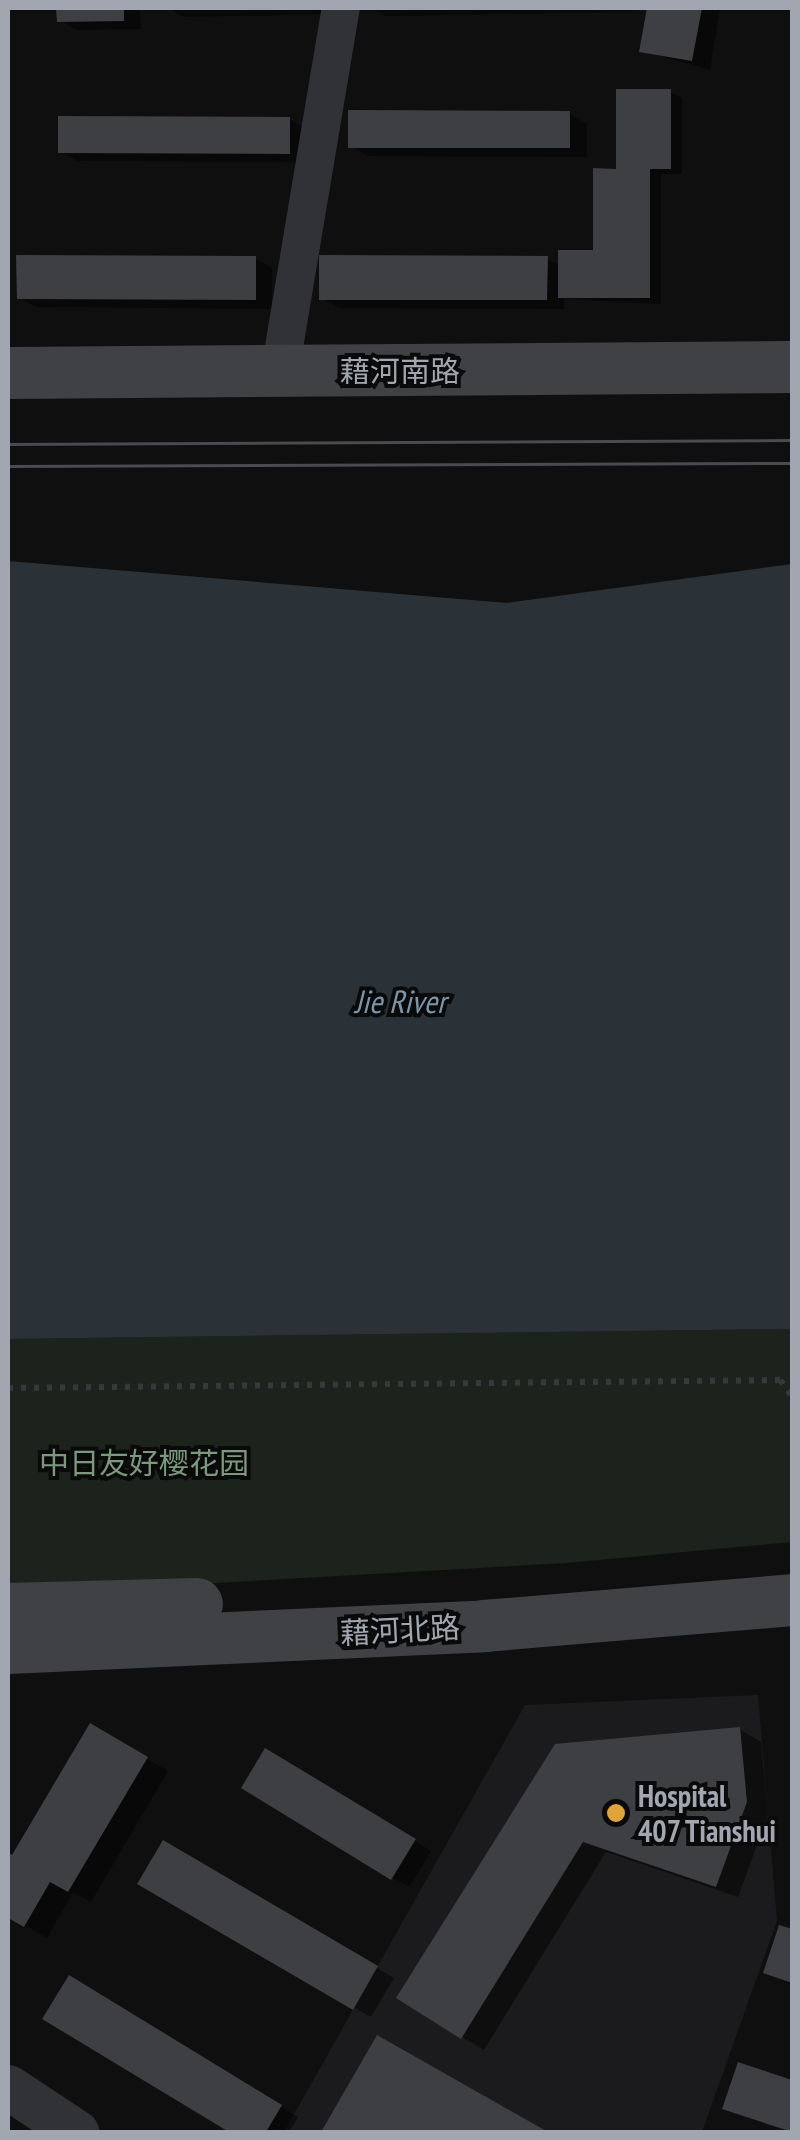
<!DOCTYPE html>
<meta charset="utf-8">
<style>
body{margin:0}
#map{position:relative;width:800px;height:2140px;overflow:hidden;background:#0f0f10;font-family:"PT Sans Narrow","Noto Sans SC",sans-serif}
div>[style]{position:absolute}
.built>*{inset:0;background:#1b1b1d}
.green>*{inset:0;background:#1c231d}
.water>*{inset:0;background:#2a3238}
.shadow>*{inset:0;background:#0007}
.building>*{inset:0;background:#3e3f43}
.path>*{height:6px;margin-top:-3px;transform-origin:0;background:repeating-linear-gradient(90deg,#37383c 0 5px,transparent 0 13px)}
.minor>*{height:38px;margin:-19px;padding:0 19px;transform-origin:19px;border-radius:19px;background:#313235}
.tertiary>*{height:45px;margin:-22.5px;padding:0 22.5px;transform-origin:22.5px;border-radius:22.5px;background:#313235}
.secondary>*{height:52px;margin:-26px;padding:0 26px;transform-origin:26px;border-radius:26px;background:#3f4145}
.tram>*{height:2.5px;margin:-1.25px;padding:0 1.25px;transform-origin:1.25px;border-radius:1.25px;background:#4a4b50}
.dots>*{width:28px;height:28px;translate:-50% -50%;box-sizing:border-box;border:5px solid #0a0a0b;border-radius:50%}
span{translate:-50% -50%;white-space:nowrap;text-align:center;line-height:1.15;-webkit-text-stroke:8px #0a0a0b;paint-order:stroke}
.street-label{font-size:30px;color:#a2a6b0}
.park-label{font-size:30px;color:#7a9a7b}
.poi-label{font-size:30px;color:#a2a6b0;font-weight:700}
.left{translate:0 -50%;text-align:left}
.water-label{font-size:32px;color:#7b95a9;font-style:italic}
.frame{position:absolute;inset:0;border:10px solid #a2a6b0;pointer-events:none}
</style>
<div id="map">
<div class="built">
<i style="clip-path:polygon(758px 1695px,777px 1921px,702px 2132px,284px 2132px,525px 1705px)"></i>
</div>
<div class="green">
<i style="clip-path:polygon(792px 1329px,792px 1542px,567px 1563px,145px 1587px,8px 1585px,8px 1339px)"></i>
</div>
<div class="water">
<i style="clip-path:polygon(8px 561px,507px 603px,792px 564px,792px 1329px,8px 1339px)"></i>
</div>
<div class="shadow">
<i style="clip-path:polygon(59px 8px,140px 8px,141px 29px,76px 30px,59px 20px)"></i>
<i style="clip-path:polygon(168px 8px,337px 8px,337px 14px,184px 17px)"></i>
<i style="clip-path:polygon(371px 8px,632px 8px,632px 12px,386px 16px)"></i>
<i style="clip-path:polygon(650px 8px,720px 8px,710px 70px,642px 51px)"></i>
<i style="clip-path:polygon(670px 92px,682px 98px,682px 174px,661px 174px,661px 304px,564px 299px,564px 309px,339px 308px,321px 298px,547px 259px,560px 266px,596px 252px,618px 171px)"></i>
<i style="clip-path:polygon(570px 114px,587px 124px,587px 157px,368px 156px,351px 146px)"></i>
<i style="clip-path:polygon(289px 119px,306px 129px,307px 162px,78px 161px,60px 151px)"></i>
<i style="clip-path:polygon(255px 258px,272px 268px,272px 309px,36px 307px,19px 297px)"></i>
<i style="clip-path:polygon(91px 1727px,168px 1771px,91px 1902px,73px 1892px,47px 1938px,8px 1915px,8px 1855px,13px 1859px)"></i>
<i style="clip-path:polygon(739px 1729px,761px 1742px,768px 1815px,738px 1897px,606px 1852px,484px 2050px,462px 2037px,557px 1746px)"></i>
<i style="clip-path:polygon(266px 1751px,431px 1851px,409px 1887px,244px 1787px)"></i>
<i style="clip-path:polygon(164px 1843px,394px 1978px,371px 2017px,140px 1883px)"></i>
<i style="clip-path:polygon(781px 1928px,792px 1932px,792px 1985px,766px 1972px)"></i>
<i style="clip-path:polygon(70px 1979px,298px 2117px,289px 2132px,234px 2132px,46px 2018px)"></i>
<i style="clip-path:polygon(378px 2039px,543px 2132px,324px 2132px)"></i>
<i style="clip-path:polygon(740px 2065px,792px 2082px,792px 2132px,725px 2108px)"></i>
</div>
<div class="building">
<i style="clip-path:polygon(56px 8px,124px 8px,124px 21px,57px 22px)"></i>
<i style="clip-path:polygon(647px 8px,702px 8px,692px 61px,639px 52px)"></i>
<i style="clip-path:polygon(616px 89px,671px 89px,671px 169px,650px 169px,650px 298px,558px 298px,558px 250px,593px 250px,593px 168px,616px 169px)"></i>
<i style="clip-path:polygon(348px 110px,570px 111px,570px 148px,348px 148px)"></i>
<i style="clip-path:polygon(58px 116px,290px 117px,290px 154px,58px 153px)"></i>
<i style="clip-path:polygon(16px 255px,256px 256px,256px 300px,17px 299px)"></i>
<i style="clip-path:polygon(319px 255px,548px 256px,547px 300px,319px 300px)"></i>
<i style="clip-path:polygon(90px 1723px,148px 1757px,68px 1892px,50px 1882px,24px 1927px,8px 1918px,8px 1852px,12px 1855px)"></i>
<i style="clip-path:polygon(740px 1727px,747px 1802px,716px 1887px,583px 1842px,461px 2039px,396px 1998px,555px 1744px)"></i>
<i style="clip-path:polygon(265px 1748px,416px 1839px,391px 1880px,241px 1788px)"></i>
<i style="clip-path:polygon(163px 1840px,378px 1966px,353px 2010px,137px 1884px)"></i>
<i style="clip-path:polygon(779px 1925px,792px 1929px,792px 1983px,763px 1973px)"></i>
<i style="clip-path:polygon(69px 1975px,282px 2105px,266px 2132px,229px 2132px,42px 2019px)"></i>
<i style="clip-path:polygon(377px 2035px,548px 2132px,321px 2132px)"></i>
<i style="clip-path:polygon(738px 2062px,792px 2080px,792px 2132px,722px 2109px)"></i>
</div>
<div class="path">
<i style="left:8px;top:1388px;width:772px;rotate:-0.59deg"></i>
<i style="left:780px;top:1380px;width:20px;rotate:53deg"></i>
</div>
<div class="minor">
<i style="left:280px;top:371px;width:368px;rotate:-80.5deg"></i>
</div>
<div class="tertiary">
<i style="left:8px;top:2087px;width:82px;rotate:33.5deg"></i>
</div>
<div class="secondary">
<i style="left:8px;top:373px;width:784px;rotate:-0.44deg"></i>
<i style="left:8px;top:1609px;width:189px;rotate:-1.5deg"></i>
<i style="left:8px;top:1648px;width:477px;rotate:-2.6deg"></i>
<i style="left:484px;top:1626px;width:309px;rotate:-4.8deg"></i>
</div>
<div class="tram">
<i style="left:8px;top:444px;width:784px;rotate:-0.29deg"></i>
<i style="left:8px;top:466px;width:784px;rotate:-0.22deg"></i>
</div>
<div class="dots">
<i style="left:616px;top:1813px;background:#e0a338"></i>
</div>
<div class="street-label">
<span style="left:400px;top:371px">藉河南路</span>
<span style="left:400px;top:1630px;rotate:-3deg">藉河北路</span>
</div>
<div class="park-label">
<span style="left:144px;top:1463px">中日友好樱花园</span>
</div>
<div class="poi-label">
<span class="left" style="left:638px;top:1813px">Hospital<br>407 Tianshui</span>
</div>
<div class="water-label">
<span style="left:400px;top:1001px">Jie River</span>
</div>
<div class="frame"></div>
</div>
